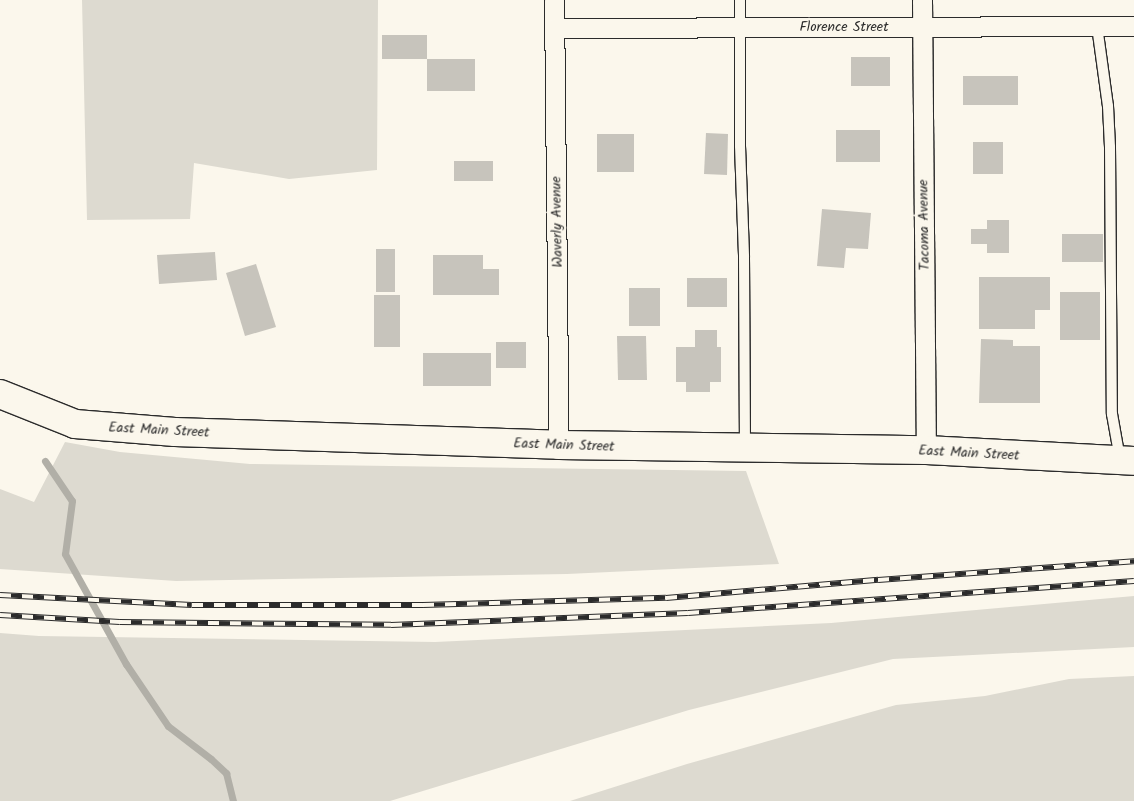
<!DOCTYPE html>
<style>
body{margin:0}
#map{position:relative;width:1134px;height:801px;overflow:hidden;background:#fbf7ec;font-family:Kalam,sans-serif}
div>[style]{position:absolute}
.green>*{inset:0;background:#dddad0}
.stream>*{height:7px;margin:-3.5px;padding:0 3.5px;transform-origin:3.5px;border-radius:3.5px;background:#b1afa7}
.building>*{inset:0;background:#c7c4bc}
.roads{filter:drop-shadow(1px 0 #2b2b2b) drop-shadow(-1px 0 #2b2b2b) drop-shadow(0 1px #2b2b2b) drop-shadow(0 -1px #2b2b2b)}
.lane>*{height:10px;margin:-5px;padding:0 5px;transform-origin:5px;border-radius:5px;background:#fbf7ec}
.street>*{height:19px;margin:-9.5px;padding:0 9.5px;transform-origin:9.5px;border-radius:9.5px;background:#fbf7ec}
.secondary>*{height:28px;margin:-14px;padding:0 14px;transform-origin:14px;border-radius:14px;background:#fbf7ec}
.rail>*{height:5.5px;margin-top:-2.75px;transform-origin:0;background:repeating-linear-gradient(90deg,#fbf7ec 0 11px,#2b2b2b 0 22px);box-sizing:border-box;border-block:1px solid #2b2b2b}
span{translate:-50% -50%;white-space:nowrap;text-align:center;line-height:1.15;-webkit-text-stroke:4.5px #fbf7ec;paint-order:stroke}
.street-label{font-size:14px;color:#2b2b2b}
</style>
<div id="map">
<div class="green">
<i style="clip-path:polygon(82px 0,378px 0,377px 170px,289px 179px,194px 163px,190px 219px,87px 220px)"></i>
<i style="clip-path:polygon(65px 442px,120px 452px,250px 464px,746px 471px,779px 564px,567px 574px,176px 581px,0 569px,0 489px,34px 502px)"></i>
<i style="clip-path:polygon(1134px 596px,1134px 647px,893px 659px,689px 710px,390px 801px,0 801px,0 633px,39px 636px,435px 642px,831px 623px)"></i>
<i style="clip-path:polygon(1134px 676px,1134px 801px,570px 801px,687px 764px,896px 705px,985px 696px,1069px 679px)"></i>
</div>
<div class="stream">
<i style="left:45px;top:461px;width:48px;rotate:56deg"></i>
<i style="left:72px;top:501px;width:53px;rotate:97.5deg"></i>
<i style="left:65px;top:554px;width:126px;rotate:61deg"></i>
<i style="left:126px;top:664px;width:75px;rotate:55.9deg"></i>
<i style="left:168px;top:726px;width:54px;rotate:37.5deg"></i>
<i style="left:211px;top:759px;width:21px;rotate:43deg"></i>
<i style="left:226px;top:773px;width:29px;rotate:76deg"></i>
</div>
<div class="building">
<i style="clip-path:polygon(382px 35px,427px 35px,427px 59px,382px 59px)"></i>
<i style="clip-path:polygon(851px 57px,890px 57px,890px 86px,851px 86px)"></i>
<i style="clip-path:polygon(427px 59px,475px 59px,475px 91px,427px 91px)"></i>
<i style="clip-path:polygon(963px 76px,1018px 76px,1018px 105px,963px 105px)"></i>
<i style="clip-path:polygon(836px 130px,880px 130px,880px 162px,836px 162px)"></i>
<i style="clip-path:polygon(706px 133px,728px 134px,727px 175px,704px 174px)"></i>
<i style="clip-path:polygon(597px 134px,634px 134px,634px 172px,597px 172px)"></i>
<i style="clip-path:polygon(973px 142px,1003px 142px,1003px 174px,973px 174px)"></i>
<i style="clip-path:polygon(454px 161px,493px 161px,493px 181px,454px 181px)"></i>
<i style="clip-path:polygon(822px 209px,871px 213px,868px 249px,846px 248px,844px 268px,817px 266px)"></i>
<i style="clip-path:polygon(987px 220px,1009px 220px,1009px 253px,987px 253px,987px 244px,971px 244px,971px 229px,987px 229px)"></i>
<i style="clip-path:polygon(1062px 234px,1103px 234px,1103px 262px,1062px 262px)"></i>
<i style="clip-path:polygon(376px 249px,395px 249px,395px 292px,376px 292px)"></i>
<i style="clip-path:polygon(215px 252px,217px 280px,159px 284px,157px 255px)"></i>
<i style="clip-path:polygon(433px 255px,483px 255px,483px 269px,499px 269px,499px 295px,433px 295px)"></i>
<i style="clip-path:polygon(256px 264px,276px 327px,245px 336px,226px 273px)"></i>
<i style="clip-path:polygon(979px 277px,1050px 277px,1050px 310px,1035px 310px,1035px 329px,979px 329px)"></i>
<i style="clip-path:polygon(687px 278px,727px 278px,727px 307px,687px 307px)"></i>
<i style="clip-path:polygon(629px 288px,660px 288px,660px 326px,629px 326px)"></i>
<i style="clip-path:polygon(1060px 292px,1100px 292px,1100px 340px,1060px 340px)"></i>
<i style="clip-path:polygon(374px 295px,400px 295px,400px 347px,374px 347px)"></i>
<i style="clip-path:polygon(695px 330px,717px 330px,717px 347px,721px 347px,721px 382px,710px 382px,710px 392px,686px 392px,686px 382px,676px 382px,676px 347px,695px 347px)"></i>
<i style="clip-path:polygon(617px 336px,646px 336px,647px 380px,618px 380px)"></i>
<i style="clip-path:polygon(981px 339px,1013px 340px,1013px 346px,1040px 346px,1040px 403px,979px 403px)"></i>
<i style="clip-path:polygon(496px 342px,526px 342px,526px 368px,496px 368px)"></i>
<i style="clip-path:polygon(423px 353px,491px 353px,491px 386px,423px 386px)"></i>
</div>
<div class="roads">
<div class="lane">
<i style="left:740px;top:0;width:146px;rotate:90deg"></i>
<i style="left:740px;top:146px;width:111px;rotate:87.9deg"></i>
<i style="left:744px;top:257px;width:190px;rotate:89.7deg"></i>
<i style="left:1097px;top:26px;width:81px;rotate:82.2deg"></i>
<i style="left:1108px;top:106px;width:41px;rotate:87.2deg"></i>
<i style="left:1110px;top:147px;width:267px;rotate:89.6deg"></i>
<i style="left:1112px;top:414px;width:46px;rotate:79.9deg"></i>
</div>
<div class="street">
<i style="left:554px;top:0;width:445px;rotate:89.4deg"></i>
<i style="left:922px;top:0;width:450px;rotate:89.5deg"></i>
<i style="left:555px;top:28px;width:579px;rotate:-0.2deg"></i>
</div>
<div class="secondary">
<i style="left:0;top:394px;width:81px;rotate:21.8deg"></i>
<i style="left:75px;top:424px;width:100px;rotate:4.6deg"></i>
<i style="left:175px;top:432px;width:384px;rotate:1.9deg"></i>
<i style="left:559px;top:445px;width:367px;rotate:0.8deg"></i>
<i style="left:926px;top:450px;width:208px;rotate:3deg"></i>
</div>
</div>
<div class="rail">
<i style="left:0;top:595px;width:192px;rotate:3deg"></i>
<i style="left:192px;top:605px;width:231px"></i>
<i style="left:423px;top:605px;width:243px;rotate:-1.7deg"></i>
<i style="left:666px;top:598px;width:213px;rotate:-4.9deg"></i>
<i style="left:878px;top:580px;width:257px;rotate:-4.2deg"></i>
<i style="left:0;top:615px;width:120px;rotate:3.3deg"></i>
<i style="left:120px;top:622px;width:271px;rotate:0.6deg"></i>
<i style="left:391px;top:625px;width:297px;rotate:-2.3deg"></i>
<i style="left:688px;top:613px;width:447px;rotate:-4.1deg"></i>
</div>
<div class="street-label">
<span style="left:844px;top:27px">Florence Street</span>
<span style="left:557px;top:222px;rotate:-91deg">Waverly Avenue</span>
<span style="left:924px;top:225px;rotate:-91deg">Tacoma Avenue</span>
<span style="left:159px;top:430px;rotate:3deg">East Main Street</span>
<span style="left:564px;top:445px;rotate:2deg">East Main Street</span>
<span style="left:969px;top:453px;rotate:3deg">East Main Street</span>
</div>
</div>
